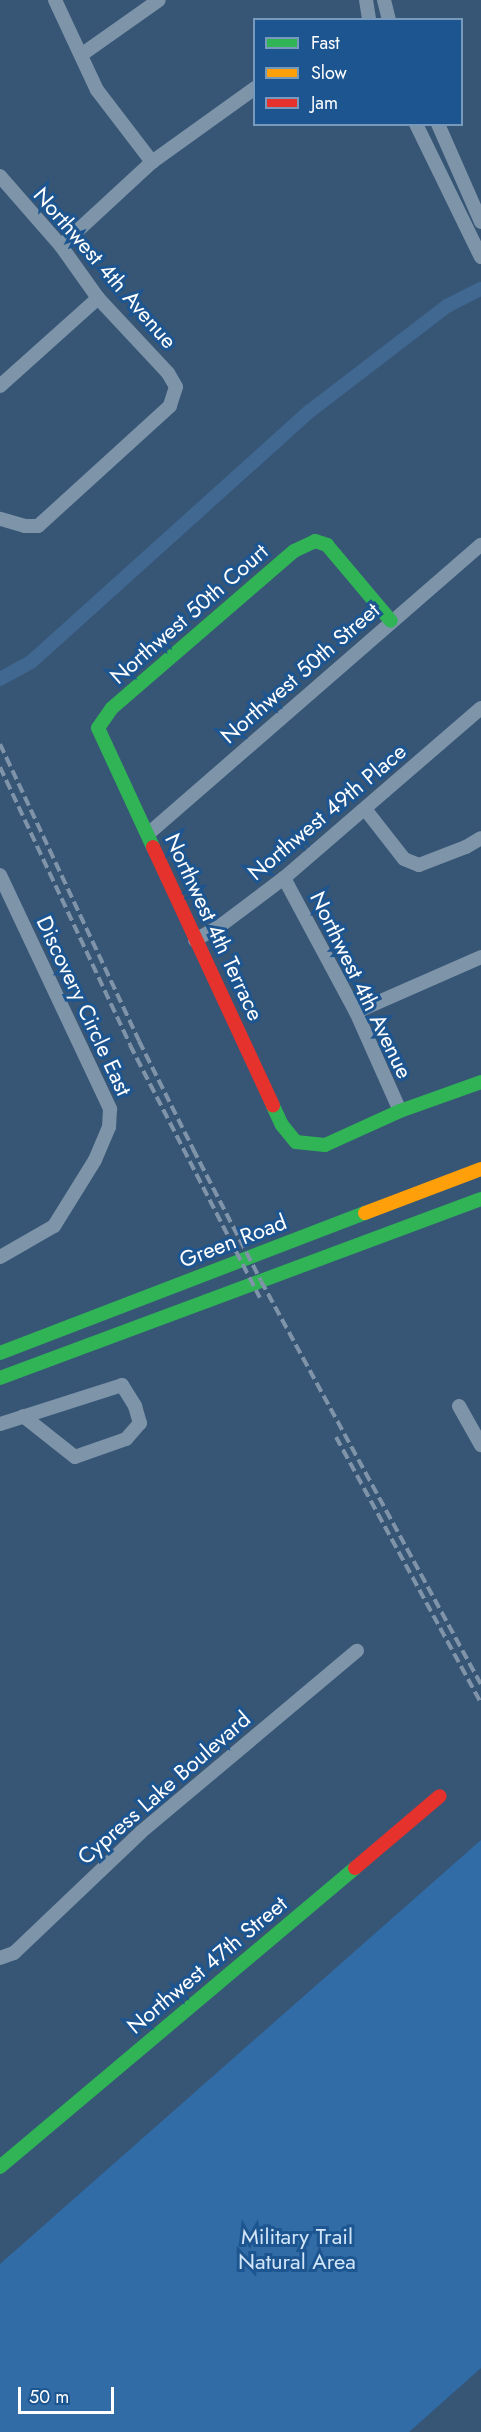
<!DOCTYPE html>
<style>
body{margin:0}
#map{position:relative;width:481px;height:2432px;overflow:hidden;background:#375676;font-family:Jost,sans-serif}
div>[style]{position:absolute}
.green>*{inset:0;background:#316ca6}
.canal>*{height:14px;margin:-7px;padding:0 7px;transform-origin:7px;border-radius:7px;background:#406891}
.street>*{height:14px;margin:-7px;padding:0 7px;transform-origin:7px;border-radius:7px;background:#7e94a9}
.fast>*{height:14px;margin:-7px;padding:0 7px;transform-origin:7px;border-radius:7px;background:#30b455}
.slow>*{height:14px;margin:-7px;padding:0 7px;transform-origin:7px;border-radius:7px;background:#ff9f0a}
.jam>*{height:14px;margin:-7px;padding:0 7px;transform-origin:7px;border-radius:7px;background:#e5322d}
.rail>*{height:4px;margin-top:-2px;transform-origin:0;background:repeating-linear-gradient(90deg,#7f93a9 0 10px,transparent 0 14.5px)}
span{translate:-50% -50%;white-space:nowrap;text-align:center;line-height:1.15;-webkit-text-stroke:6px #1d5590;paint-order:stroke}
.street-label{font-size:22px;color:#fff}
.park-label{font-size:22px;color:#d2e6fa}
.legend{position:absolute;left:253px;top:18px;width:210px;height:108px;box-sizing:border-box;background:#1d5590;border:2px solid #7799bc;margin:0;padding:8px 10px;list-style:none;font-size:18px;color:#fff}
.legend li{display:flex;align-items:center;gap:12px;height:30px}
.legend b{width:30px;border:2px solid #7799bc}
.scale{position:absolute;left:18px;top:2387px;width:96px;height:27px;box-sizing:border-box;border:3px solid #fff;border-top:0;padding-left:8px;font-size:18px;line-height:21px;white-space:nowrap;color:#fff;-webkit-text-stroke:4px #1d5590;paint-order:stroke}
</style>
<div id="map">
<div class="green">
<div style="clip-path:polygon(481px 1840px,481px 2368px,409px 2432px,0 2432px,0 2264px)"></div>
</div>
<div class="canal">
<div style="left:0;top:679px;width:35px;rotate:-29deg"></div>
<div style="left:31px;top:662px;width:375px;rotate:-42deg"></div>
<div style="left:310px;top:411px;width:173px;rotate:-37.5deg"></div>
<div style="left:447px;top:306px;width:38px;rotate:-27deg"></div>
</div>
<div class="street">
<div style="left:55px;top:0;width:99px;rotate:65deg"></div>
<div style="left:97px;top:90px;width:91px;rotate:52.6deg"></div>
<div style="left:366px;top:0;width:20px;rotate:81deg"></div>
<div style="left:384px;top:0;width:21px;rotate:76deg"></div>
<div style="left:81px;top:55px;width:95px;rotate:-35.2deg"></div>
<div style="left:416px;top:124px;width:148px;rotate:64deg"></div>
<div style="left:438px;top:124px;width:107px;rotate:66.3deg"></div>
<div style="left:0;top:176px;width:93px;rotate:48.9deg"></div>
<div style="left:61px;top:246px;width:64px;rotate:54.6deg"></div>
<div style="left:98px;top:298px;width:103px;rotate:47deg"></div>
<div style="left:168px;top:373px;width:16px;rotate:60deg"></div>
<div style="left:176px;top:387px;width:20px;rotate:108deg"></div>
<div style="left:170px;top:406px;width:178px;rotate:137.7deg"></div>
<div style="left:38px;top:526px;width:13px;rotate:180deg"></div>
<div style="left:25px;top:526px;width:26px;rotate:-164deg"></div>
<div style="left:61px;top:246px;width:124px;rotate:-42.7deg"></div>
<div style="left:152px;top:162px;width:127px;rotate:-35.7deg"></div>
<div style="left:0;top:386px;width:132px;rotate:-41.9deg"></div>
<div style="left:365px;top:809px;width:63px;rotate:52deg"></div>
<div style="left:404px;top:859px;width:16px;rotate:22deg"></div>
<div style="left:419px;top:865px;width:50px;rotate:-21deg"></div>
<div style="left:466px;top:847px;width:17px;rotate:-31deg"></div>
<div style="left:148px;top:834px;width:441px;rotate:-41deg"></div>
<div style="left:0;top:875px;width:259px;rotate:64.8deg"></div>
<div style="left:110px;top:1109px;width:18px;rotate:93deg"></div>
<div style="left:109px;top:1127px;width:36px;rotate:113deg"></div>
<div style="left:95px;top:1160px;width:78px;rotate:121.8deg"></div>
<div style="left:54px;top:1226px;width:62px;rotate:150.1deg"></div>
<div style="left:284px;top:878px;width:152px;rotate:61.8deg"></div>
<div style="left:356px;top:1012px;width:108px;rotate:66deg"></div>
<div style="left:195px;top:940px;width:29px;rotate:-29deg"></div>
<div style="left:220px;top:926px;width:80px;rotate:-36.9deg"></div>
<div style="left:284px;top:878px;width:260px;rotate:-40.8deg"></div>
<div style="left:356px;top:1012px;width:137px;rotate:-23.7deg"></div>
<div style="left:459px;top:1406px;width:45px;rotate:60.6deg"></div>
<div style="left:0;top:1424px;width:128px;rotate:-17.7deg"></div>
<div style="left:122px;top:1385px;width:25px;rotate:58deg"></div>
<div style="left:135px;top:1406px;width:18px;rotate:74deg"></div>
<div style="left:140px;top:1423px;width:21px;rotate:131deg"></div>
<div style="left:126px;top:1439px;width:54px;rotate:160.6deg"></div>
<div style="left:75px;top:1457px;width:66px;rotate:-141.7deg"></div>
<div style="left:0;top:1958px;width:15px;rotate:-20deg"></div>
<div style="left:14px;top:1953px;width:175px;rotate:-43.6deg"></div>
<div style="left:141px;top:1832px;width:282px;rotate:-40deg"></div>
</div>
<div class="fast">
<div style="left:153px;top:847px;width:131px;rotate:-114.8deg"></div>
<div style="left:98px;top:728px;width:24px;rotate:-55deg"></div>
<div style="left:112px;top:708px;width:240px;rotate:-40.8deg"></div>
<div style="left:294px;top:551px;width:23px;rotate:-25deg"></div>
<div style="left:315px;top:541px;width:13px;rotate:18deg"></div>
<div style="left:327px;top:545px;width:99px;rotate:49.9deg"></div>
<div style="left:273px;top:1106px;width:21px;rotate:65deg"></div>
<div style="left:282px;top:1125px;width:22px;rotate:51deg"></div>
<div style="left:296px;top:1142px;width:29px;rotate:6deg"></div>
<div style="left:325px;top:1145px;width:82px;rotate:-24.4deg"></div>
<div style="left:400px;top:1111px;width:86px;rotate:-19.7deg"></div>
<div style="left:0;top:1353px;width:391px;rotate:-21deg"></div>
<div style="left:0;top:1378px;width:513px;rotate:-20.41deg"></div>
<div style="left:0;top:2167px;width:464px;rotate:-40.1deg"></div>
</div>
<div class="slow">
<div style="left:365px;top:1213px;width:124px;rotate:-20.8deg"></div>
</div>
<div class="jam">
<div style="left:153px;top:847px;width:285px;rotate:65.1deg"></div>
<div style="left:355px;top:1868px;width:111px;rotate:-40.3deg"></div>
</div>
<div class="rail">
<div style="left:0;top:744px;width:328px;rotate:64.9deg"></div>
<div style="left:139px;top:1041px;width:121px;rotate:63.4deg"></div>
<div style="left:193px;top:1149px;width:148px;rotate:62.7deg"></div>
<div style="left:261px;top:1281px;width:459px;rotate:61.4deg"></div>
<div style="left:0;top:767px;width:307px;rotate:64.9deg"></div>
<div style="left:130px;top:1045px;width:284px;rotate:62.8deg"></div>
<div style="left:336px;top:1437px;width:303px;rotate:61.4deg"></div>
</div>
<div class="street-label">
<span style="left:105px;top:268px;rotate:49deg">Northwest 4th Avenue</span>
<span style="left:189px;top:614px;rotate:-41deg">Northwest 50th Court</span>
<span style="left:300px;top:673px;rotate:-41deg">Northwest 50th Street</span>
<span style="left:327px;top:812px;rotate:-40deg">Northwest 49th Place</span>
<span style="left:214px;top:927px;rotate:65deg">Northwest 4th Terrace</span>
<span style="left:361px;top:985px;rotate:64deg">Northwest 4th Avenue</span>
<span style="left:84px;top:1006px;rotate:65deg">Discovery Circle East</span>
<span style="left:233px;top:1241px;rotate:-21deg">Green Road</span>
<span style="left:164px;top:1788px;rotate:-41deg">Cypress Lake Boulevard</span>
<span style="left:207px;top:1965px;rotate:-40deg">Northwest 47th Street</span>
</div>
<div class="park-label">
<span style="left:297px;top:2249px">Military Trail<br>Natural Area</span>
</div>
<ul class="legend">
<li><b style="height:8px;background:#30b455"></b>Fast</li>
<li><b style="height:8px;background:#ff9f0a"></b>Slow</li>
<li><b style="height:8px;background:#e5322d"></b>Jam</li>
</ul>
<div class="scale">50 m</div>
</div>
